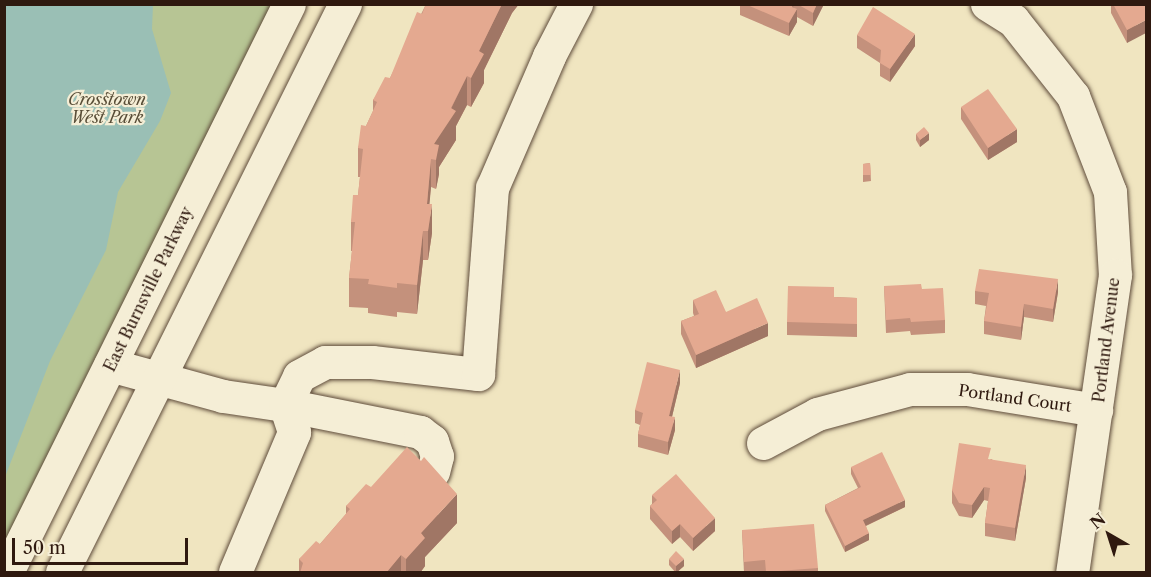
<!DOCTYPE html>
<style>
body{margin:0}
#map{position:relative;width:1151px;height:577px;overflow:hidden;background:#f0e5c0;font-family:"Libre Caslon Text",serif}
div>[style]{position:absolute}
.green>*{inset:0;background:#b7c594}
.water>*{inset:0;background:#9abfb5}
.roads{filter:drop-shadow(0 0 2px #5f4c3b) drop-shadow(0 0 2px #5f4c3b)}
.minor>*{height:33px;margin:-16.5px;padding:0 16.5px;transform-origin:16.5px;border-radius:16.5px;background:#f5eed6}
.wall>*{inset:0;background:#c4917c}
.shaded-wall>*{inset:0;background:#a07665}
.building>*{inset:0;background:#e4a990}
span{translate:-50% -50%;white-space:nowrap;text-align:center;line-height:1.15;-webkit-text-stroke:4.5px #f5eed6;paint-order:stroke}
.park-label{font-size:16px;color:#584d37;font-style:italic}
.street-label{font-size:16px;color:#2f190f}
.frame{position:absolute;inset:0;border:6px solid #2f190f;pointer-events:none}
.north{position:absolute;left:1079px;top:505px;width:60px;height:60px;-webkit-text-stroke:4px #f5eed6;paint-order:stroke;rotate:321deg;font-size:16px;font-weight:700;line-height:24px;text-align:center;color:#2f190f}
.north::after{content:'';display:block;margin:auto;width:21px;height:27px;background:#2f190f;clip-path:polygon(50% 0,100% 100%,50% 72%,0 100%)}
.scale{position:absolute;left:12px;top:538px;width:176px;height:27px;box-sizing:border-box;border:3px solid #2f190f;border-top:0;padding-left:8px;font-size:18px;line-height:21px;white-space:nowrap;color:#2f190f;-webkit-text-stroke:4px #f5eed6;paint-order:stroke}
</style>
<div id="map">
<div class="green">
<div style="clip-path:polygon(5px 5px,272px 5px,5px 546px)"></div>
</div>
<div class="water">
<div style="clip-path:polygon(5px 4px,153px 5px,152px 29px,171px 93px,160px 121px,118px 192px,106px 250px,50px 361px,5px 477px)"></div>
</div>
<div class="roads">
<div class="minor">
<div style="left:987px;top:4px;width:31px;rotate:32deg"></div>
<div style="left:1013px;top:20px;width:97px;rotate:51.7deg"></div>
<div style="left:1073px;top:96px;width:103px;rotate:68.9deg"></div>
<div style="left:1110px;top:192px;width:83px;rotate:86.6deg"></div>
<div style="left:1115px;top:275px;width:300px;rotate:98.2deg"></div>
<div style="left:110px;top:365px;width:117px;rotate:15.3deg"></div>
<div style="left:223px;top:396px;width:63px;rotate:8.3deg"></div>
<div style="left:285px;top:405px;width:32px;rotate:-64deg"></div>
<div style="left:299px;top:376px;width:30px;rotate:-28deg"></div>
<div style="left:325px;top:362px;width:47px"></div>
<div style="left:372px;top:362px;width:107px;rotate:6.5deg"></div>
<div style="left:478px;top:374px;width:187px;rotate:-85.7deg"></div>
<div style="left:492px;top:188px;width:144px;rotate:-66.6deg"></div>
<div style="left:549px;top:56px;width:59px;rotate:-62.6deg"></div>
<div style="left:763px;top:443px;width:61px;rotate:-28.2deg"></div>
<div style="left:817px;top:414px;width:96px;rotate:-15deg"></div>
<div style="left:910px;top:389px;width:57px"></div>
<div style="left:967px;top:389px;width:131px;rotate:9.2deg"></div>
<div style="left:7px;top:572px;width:634px;rotate:-63.6deg"></div>
<div style="left:62px;top:572px;width:635px;rotate:-63.52deg"></div>
<div style="left:235px;top:572px;width:152px;rotate:-67.1deg"></div>
<div style="left:294px;top:432px;width:28px;rotate:-108deg"></div>
<div style="left:285px;top:405px;width:138px;rotate:11.3deg"></div>
<div style="left:420px;top:432px;width:15px;rotate:37deg"></div>
<div style="left:432px;top:441px;width:16px;rotate:72deg"></div>
<div style="left:437px;top:456px;width:16px;rotate:104deg"></div>
</div>
</div>
<div class="wall">
<div style="clip-path:polygon(426px 4px,519px 4px,512px 13px,484px 70px,484px 83px,471px 107px,467px 105px,456px 126px,456px 140px,439px 167px,439px 174px,436px 189px,431px 187px,429px 204px,432px 233px,428px 260px,423px 260px,417px 314px,397px 312px,397px 317px,368px 313px,368px 308px,349px 307px,349px 278px,352px 251px,351px 251px,351px 222px,358px 195px,360px 177px,358px 177px,358px 148px,366px 126px,373px 111px,373px 100px,390px 78px)"></div>
<div style="clip-path:polygon(740px 4px,824px 4px,813px 26px,797px 17px,797px 22px,789px 36px,740px 15px)"></div>
<div style="clip-path:polygon(1111px 4px,1146px 4px,1127px 43px,1111px 13px)"></div>
<div style="clip-path:polygon(857px 35px,915px 46px,890px 82px,880px 76px,880px 63px,857px 48px)"></div>
<div style="clip-path:polygon(961px 107px,1017px 142px,988px 160px,961px 119px)"></div>
<div style="clip-path:polygon(916px 134px,929px 140px,920px 147px,916px 140px)"></div>
<div style="clip-path:polygon(870px 163px,871px 181px,863px 182px,863px 164px)"></div>
<div style="clip-path:polygon(884px 286px,922px 289px,945px 320px,945px 333px,911px 335px,910px 331px,886px 333px)"></div>
<div style="clip-path:polygon(975px 291px,1058px 292px,1053px 322px,1024px 317px,1021px 340px,984px 334px,984px 321px,986px 306px,975px 304px)"></div>
<div style="clip-path:polygon(834px 297px,857px 298px,857px 337px,787px 335px,787px 322px)"></div>
<div style="clip-path:polygon(693px 300px,726px 312px,768px 336px,696px 368px,681px 334px,681px 321px,694px 316px,693px 313px)"></div>
<div style="clip-path:polygon(680px 383px,672px 417px,675px 430px,668px 455px,638px 447px,638px 434px,640px 425px,635px 423px,635px 410px)"></div>
<div style="clip-path:polygon(991px 459px,1026px 478px,1015px 541px,985px 536px,985px 523px,988px 501px,984px 500px,972px 518px,959px 516px,952px 503px,952px 490px)"></div>
<div style="clip-path:polygon(851px 467px,905px 507px,866px 526px,869px 540px,845px 552px,825px 511px,825px 505px,858px 488px,851px 474px)"></div>
<div style="clip-path:polygon(371px 487px,457px 523px,425px 557px,425px 566px,420px 573px,299px 573px,299px 559px,320px 544px,346px 514px,346px 506px)"></div>
<div style="clip-path:polygon(652px 495px,715px 531px,693px 551px,680px 537px,672px 544px,650px 519px,650px 506px,652px 504px)"></div>
<div style="clip-path:polygon(742px 530px,818px 568px,818px 573px,744px 573px)"></div>
<div style="clip-path:polygon(669px 559px,684px 566px,676px 573px,669px 565px)"></div>
</div>
<div class="shaded-wall">
<div style="clip-path:polygon(502px 4px,519px 4px,512px 13px,484px 70px,484px 83px,471px 107px,471px 78px,479px 51px)"></div>
<div style="clip-path:polygon(793px 4px,794px 14px,797px 9px,797px 22px,789px 36px,789px 23px)"></div>
<div style="clip-path:polygon(817px 4px,824px 4px,813px 26px,813px 13px)"></div>
<div style="clip-path:polygon(1146px 20px,1146px 33px,1127px 43px,1127px 30px)"></div>
<div style="clip-path:polygon(915px 34px,915px 46px,890px 82px,890px 69px)"></div>
<div style="clip-path:polygon(467px 76px,467px 105px,456px 126px,456px 140px,439px 167px,439px 174px,436px 189px,436px 160px,434px 144px)"></div>
<div style="clip-path:polygon(1017px 129px,1017px 142px,988px 160px,988px 148px)"></div>
<div style="clip-path:polygon(929px 133px,929px 140px,920px 147px,920px 140px)"></div>
<div style="clip-path:polygon(431px 159px,431px 187px,427px 232px,427px 204px)"></div>
<div style="clip-path:polygon(432px 204px,432px 233px,428px 260px,428px 231px)"></div>
<div style="clip-path:polygon(423px 231px,423px 260px,417px 314px,417px 285px)"></div>
<div style="clip-path:polygon(1058px 279px,1058px 292px,1053px 322px,1053px 309px)"></div>
<div style="clip-path:polygon(1024px 304px,1024px 317px,1021px 340px,1021px 327px)"></div>
<div style="clip-path:polygon(768px 323px,768px 336px,696px 368px,696px 355px)"></div>
<div style="clip-path:polygon(680px 370px,680px 383px,669px 429px,669px 416px)"></div>
<div style="clip-path:polygon(675px 417px,675px 430px,668px 455px,668px 442px)"></div>
<div style="clip-path:polygon(1026px 465px,1026px 478px,1015px 541px,1015px 528px)"></div>
<div style="clip-path:polygon(984px 487px,984px 500px,972px 518px,972px 505px)"></div>
<div style="clip-path:polygon(457px 494px,457px 523px,425px 557px,425px 566px,420px 573px,406px 573px,406px 559px,421px 533px)"></div>
<div style="clip-path:polygon(905px 500px,905px 507px,863px 527px,863px 520px)"></div>
<div style="clip-path:polygon(715px 518px,715px 531px,693px 551px,693px 538px)"></div>
<div style="clip-path:polygon(680px 524px,680px 537px,672px 544px,672px 531px)"></div>
<div style="clip-path:polygon(869px 533px,869px 540px,845px 552px,845px 546px)"></div>
<div style="clip-path:polygon(401px 555px,401px 573px,386px 573px)"></div>
<div style="clip-path:polygon(684px 559px,684px 566px,676px 573px,676px 566px)"></div>
</div>
<div class="building">
<div style="clip-path:polygon(426px 4px,502px 4px,479px 51px,484px 54px,471px 78px,467px 76px,451px 108px,456px 111px,434px 144px,439px 145px,436px 160px,431px 159px,427px 204px,432px 204px,428px 231px,423px 231px,417px 285px,397px 283px,397px 288px,368px 284px,369px 279px,349px 278px,355px 222px,351px 222px,353px 195px,358px 195px,363px 149px,358px 148px,361px 125px,366px 126px,377px 102px,373px 100px,385px 77px,390px 78px,417px 12px,422px 14px)"></div>
<div style="clip-path:polygon(745px 4px,793px 4px,792px 7px,797px 9px,789px 23px)"></div>
<div style="clip-path:polygon(797px 4px,817px 4px,813px 13px)"></div>
<div style="clip-path:polygon(1113px 4px,1146px 4px,1146px 20px,1127px 30px)"></div>
<div style="clip-path:polygon(873px 7px,915px 34px,890px 69px,880px 63px,881px 50px,857px 35px)"></div>
<div style="clip-path:polygon(988px 89px,1017px 129px,988px 148px,961px 107px)"></div>
<div style="clip-path:polygon(924px 127px,929px 133px,920px 140px,916px 134px)"></div>
<div style="clip-path:polygon(870px 163px,871px 175px,863px 175px,863px 164px)"></div>
<div style="clip-path:polygon(979px 269px,1058px 279px,1053px 309px,1024px 304px,1021px 327px,984px 321px,989px 293px,975px 291px)"></div>
<div style="clip-path:polygon(921px 284px,922px 289px,943px 288px,945px 320px,911px 322px,910px 318px,886px 320px,884px 286px)"></div>
<div style="clip-path:polygon(788px 286px,834px 287px,834px 297px,857px 298px,857px 324px,787px 322px)"></div>
<div style="clip-path:polygon(716px 290px,726px 312px,757px 298px,768px 323px,696px 355px,681px 321px,699px 314px,693px 300px)"></div>
<div style="clip-path:polygon(647px 362px,680px 370px,669px 416px,675px 417px,668px 442px,638px 434px,643px 413px,635px 410px)"></div>
<div style="clip-path:polygon(959px 443px,991px 448px,988px 459px,1026px 465px,1015px 528px,985px 523px,990px 488px,984px 487px,972px 505px,959px 503px,952px 490px)"></div>
<div style="clip-path:polygon(407px 447px,421px 461px,424px 457px,457px 494px,421px 533px,425px 538px,406px 559px,401px 555px,386px 573px,300px 573px,303px 563px,299px 559px,316px 541px,320px 544px,350px 509px,346px 506px,366px 484px,371px 487px)"></div>
<div style="clip-path:polygon(882px 452px,905px 500px,863px 520px,869px 533px,845px 546px,825px 505px,861px 487px,851px 467px)"></div>
<div style="clip-path:polygon(676px 474px,715px 518px,693px 538px,680px 524px,672px 531px,650px 506px,657px 500px,652px 495px)"></div>
<div style="clip-path:polygon(814px 524px,818px 568px,766px 572px,765px 560px,744px 562px,742px 530px)"></div>
<div style="clip-path:polygon(676px 551px,684px 559px,676px 566px,669px 559px)"></div>
</div>
<div class="park-label">
<span style="left:107px;top:108px">Crosstown<br>West Park</span>
</div>
<div class="street-label">
<span style="left:148px;top:289px;rotate:-64deg">East Burnsville Parkway</span>
<span style="left:1106px;top:340px;rotate:-83deg">Portland Avenue</span>
<span style="left:1015px;top:398px;rotate:8deg">Portland Court</span>
</div>
<div class="frame"></div>
<div class="north">N</div>
<div class="scale">50 m</div>
</div>
